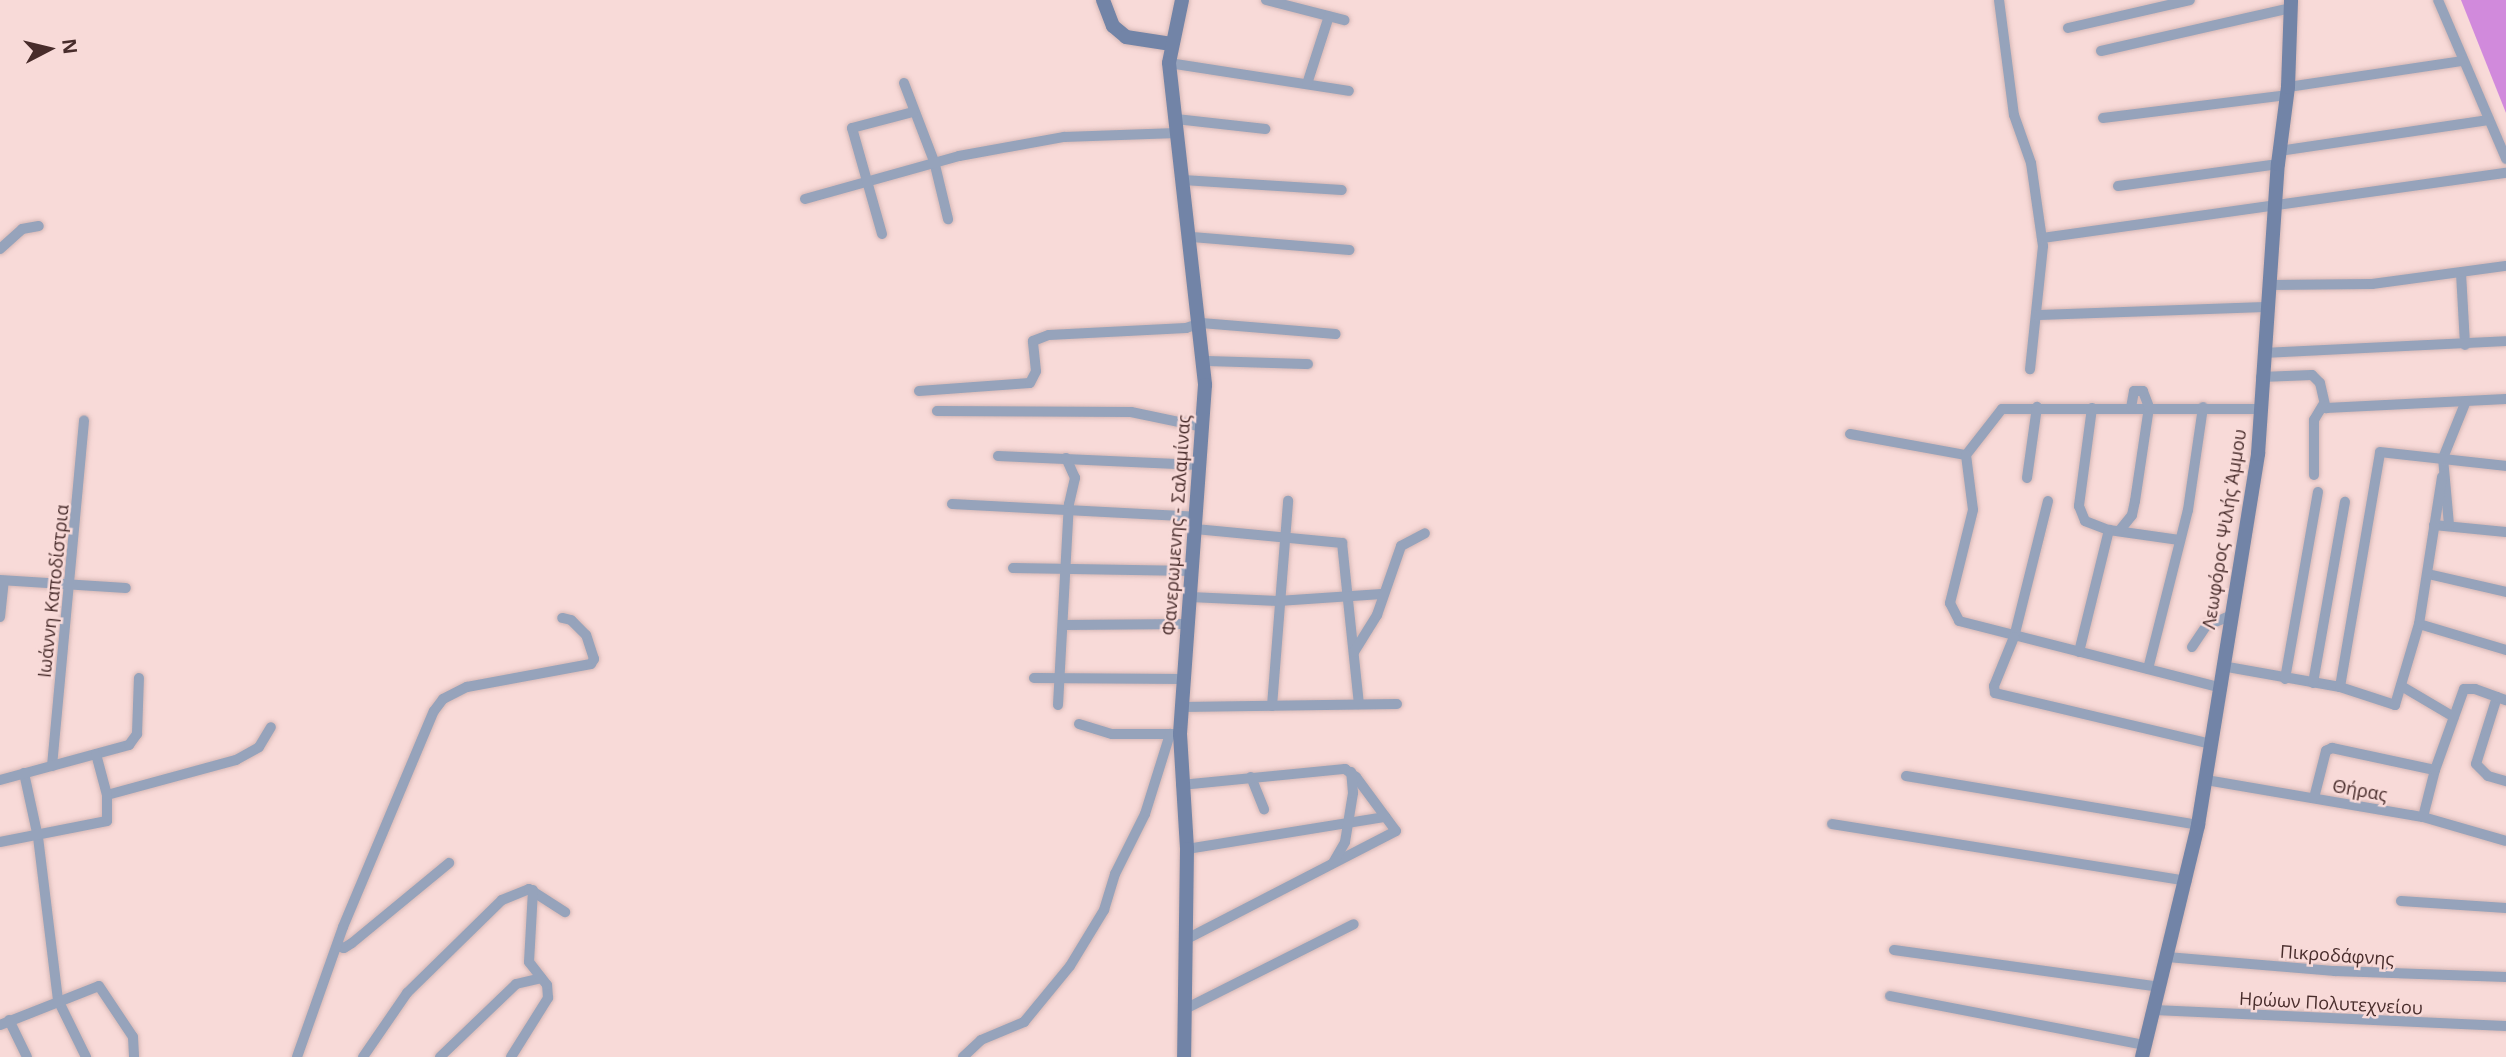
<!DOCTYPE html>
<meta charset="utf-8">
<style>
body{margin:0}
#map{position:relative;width:2506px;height:1057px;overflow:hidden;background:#f8dad8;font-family:"Open Sans",sans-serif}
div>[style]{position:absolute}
.water>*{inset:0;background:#d18adc}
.roads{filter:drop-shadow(0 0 2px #d5b7b5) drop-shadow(0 0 2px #d5b7b5)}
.street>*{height:10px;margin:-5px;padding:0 5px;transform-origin:5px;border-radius:5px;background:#96a3bb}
.secondary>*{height:14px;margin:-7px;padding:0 7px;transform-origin:7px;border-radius:7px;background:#7284a7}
span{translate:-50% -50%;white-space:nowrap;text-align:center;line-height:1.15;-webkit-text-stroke:5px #f8dad8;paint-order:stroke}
.street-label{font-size:18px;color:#482c2b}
.north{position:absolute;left:14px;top:14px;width:70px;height:70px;-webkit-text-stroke:5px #f8dad8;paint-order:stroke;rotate:83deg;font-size:19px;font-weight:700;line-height:28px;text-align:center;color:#482c2b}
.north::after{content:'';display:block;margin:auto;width:24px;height:32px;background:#482c2b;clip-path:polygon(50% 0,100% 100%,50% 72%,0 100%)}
</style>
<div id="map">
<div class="water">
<div style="clip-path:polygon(2461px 0,2506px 0,2506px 113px)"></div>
</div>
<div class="roads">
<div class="street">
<div style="left:1266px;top:0;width:81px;rotate:14.4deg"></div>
<div style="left:1999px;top:0;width:116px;rotate:82.6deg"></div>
<div style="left:2014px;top:115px;width:51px;rotate:70.5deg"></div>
<div style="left:2031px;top:163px;width:84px;rotate:81.8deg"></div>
<div style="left:2043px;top:246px;width:124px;rotate:96deg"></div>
<div style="left:2438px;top:0;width:173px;rotate:66.8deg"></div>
<div style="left:2068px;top:28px;width:125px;rotate:-12.9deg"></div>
<div style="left:2101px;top:51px;width:194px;rotate:-12.8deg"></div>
<div style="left:1169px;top:63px;width:182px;rotate:8.8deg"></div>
<div style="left:904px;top:83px;width:84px;rotate:69deg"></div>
<div style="left:934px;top:161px;width:60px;rotate:76.4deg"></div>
<div style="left:1307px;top:84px;width:71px;rotate:-72.1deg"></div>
<div style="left:2288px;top:87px;width:177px;rotate:-8.5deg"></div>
<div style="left:2103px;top:118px;width:185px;rotate:-7.1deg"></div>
<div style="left:1176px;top:119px;width:90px;rotate:6.4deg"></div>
<div style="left:2279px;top:151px;width:212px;rotate:-8.4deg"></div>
<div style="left:1183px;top:180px;width:159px;rotate:3.6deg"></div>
<div style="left:2118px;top:186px;width:162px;rotate:-7.8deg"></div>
<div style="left:805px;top:199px;width:160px;rotate:-15.6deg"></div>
<div style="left:959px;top:156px;width:107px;rotate:-10.3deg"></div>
<div style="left:1064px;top:137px;width:113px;rotate:-2deg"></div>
<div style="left:882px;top:234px;width:110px;rotate:-105.8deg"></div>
<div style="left:852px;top:128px;width:63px;rotate:-14.7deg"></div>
<div style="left:1192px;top:237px;width:158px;rotate:4.7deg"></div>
<div style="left:2042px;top:238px;width:469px;rotate:-8deg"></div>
<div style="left:0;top:249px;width:30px;rotate:-42deg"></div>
<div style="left:22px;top:229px;width:17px;rotate:-10deg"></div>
<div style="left:2461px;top:273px;width:72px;rotate:86.8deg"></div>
<div style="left:2270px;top:285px;width:102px;rotate:-0.6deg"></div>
<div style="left:2372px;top:284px;width:135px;rotate:-7.7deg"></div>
<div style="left:2037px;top:315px;width:230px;rotate:-2deg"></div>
<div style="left:2263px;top:353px;width:243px;rotate:-2.8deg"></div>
<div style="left:1204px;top:361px;width:104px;rotate:1.7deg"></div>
<div style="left:2261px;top:377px;width:51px;rotate:-2.2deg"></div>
<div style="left:2312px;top:375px;width:11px;rotate:45deg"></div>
<div style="left:2320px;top:383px;width:26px;rotate:77deg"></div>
<div style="left:2326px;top:408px;width:180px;rotate:-2.9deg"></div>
<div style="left:919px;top:391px;width:111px;rotate:-4.1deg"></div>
<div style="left:1030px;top:383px;width:13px;rotate:-63deg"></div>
<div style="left:1036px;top:371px;width:30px;rotate:-96deg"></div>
<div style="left:1033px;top:341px;width:17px;rotate:-21deg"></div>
<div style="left:1049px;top:335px;width:137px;rotate:-2.9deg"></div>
<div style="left:1186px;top:328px;width:16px;rotate:-18deg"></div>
<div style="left:1201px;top:323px;width:135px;rotate:4.7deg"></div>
<div style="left:2092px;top:408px;width:99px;rotate:97.6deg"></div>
<div style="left:2079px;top:506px;width:16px;rotate:68deg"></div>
<div style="left:2085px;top:521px;width:26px;rotate:21deg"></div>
<div style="left:2109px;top:530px;width:71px;rotate:8.1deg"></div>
<div style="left:937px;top:411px;width:194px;rotate:0.3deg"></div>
<div style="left:1131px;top:412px;width:74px;rotate:11.8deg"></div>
<div style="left:1850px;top:434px;width:118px;rotate:10.3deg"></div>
<div style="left:1966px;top:455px;width:58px;rotate:-52deg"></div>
<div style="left:2002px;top:409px;width:259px"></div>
<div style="left:1966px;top:455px;width:55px;rotate:82.7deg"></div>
<div style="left:1973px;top:510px;width:96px;rotate:103.9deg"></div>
<div style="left:1950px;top:603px;width:20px;rotate:63deg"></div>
<div style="left:1959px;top:621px;width:267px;rotate:14.3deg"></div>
<div style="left:998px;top:456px;width:201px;rotate:2.6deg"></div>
<div style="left:2314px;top:475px;width:55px;rotate:-90deg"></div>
<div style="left:2314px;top:420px;width:17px;rotate:-59deg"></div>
<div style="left:2027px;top:478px;width:72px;rotate:-82deg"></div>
<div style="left:2048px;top:501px;width:140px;rotate:104deg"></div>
<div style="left:2014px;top:637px;width:53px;rotate:112.2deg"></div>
<div style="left:1994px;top:686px;width:7px;rotate:82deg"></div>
<div style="left:1995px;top:693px;width:222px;rotate:13.3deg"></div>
<div style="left:952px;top:504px;width:244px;rotate:3deg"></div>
<div style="left:2434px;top:525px;width:72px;rotate:5.6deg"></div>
<div style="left:2449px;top:525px;width:67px;rotate:-95.1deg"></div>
<div style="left:2443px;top:458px;width:61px;rotate:-68deg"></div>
<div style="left:1195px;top:529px;width:148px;rotate:5.4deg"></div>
<div style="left:1342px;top:543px;width:162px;rotate:84deg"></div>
<div style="left:2120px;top:530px;width:19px;rotate:-51deg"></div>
<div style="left:2132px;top:515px;width:14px;rotate:-78deg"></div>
<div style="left:2135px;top:501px;width:95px;rotate:-81.5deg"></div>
<div style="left:2149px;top:407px;width:17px;rotate:-111deg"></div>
<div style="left:2143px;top:391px;width:9px;rotate:180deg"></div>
<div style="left:2134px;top:391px;width:17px;rotate:100deg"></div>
<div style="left:1013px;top:568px;width:179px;rotate:1deg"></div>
<div style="left:2428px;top:574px;width:80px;rotate:13deg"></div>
<div style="left:0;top:580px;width:126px;rotate:3.6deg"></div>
<div style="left:1190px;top:597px;width:88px;rotate:2.6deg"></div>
<div style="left:1278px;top:601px;width:104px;rotate:-3.9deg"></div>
<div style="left:0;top:617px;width:36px;rotate:-84deg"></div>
<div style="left:2419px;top:624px;width:91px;rotate:16.6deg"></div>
<div style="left:1063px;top:625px;width:126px;rotate:-0.5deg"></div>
<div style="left:2192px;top:647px;width:25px;rotate:-56deg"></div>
<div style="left:2206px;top:626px;width:26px;rotate:-23deg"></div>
<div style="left:1354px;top:652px;width:44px;rotate:-58.1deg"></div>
<div style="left:1377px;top:615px;width:73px;rotate:-70.8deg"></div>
<div style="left:1401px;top:546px;width:27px;rotate:-28deg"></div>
<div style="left:2079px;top:652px;width:126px;rotate:-76.2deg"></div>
<div style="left:2222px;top:666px;width:120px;rotate:10.1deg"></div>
<div style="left:2340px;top:687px;width:58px;rotate:18.1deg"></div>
<div style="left:2395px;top:705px;width:84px;rotate:-73.5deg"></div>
<div style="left:2419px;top:624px;width:149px;rotate:-81.1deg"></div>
<div style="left:2148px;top:669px;width:164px;rotate:-75.9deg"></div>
<div style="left:2188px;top:510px;width:104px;rotate:-81.7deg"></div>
<div style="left:1034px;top:678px;width:150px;rotate:0.4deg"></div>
<div style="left:2285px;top:679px;width:190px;rotate:-80deg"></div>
<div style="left:2313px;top:683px;width:184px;rotate:-80deg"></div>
<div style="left:2340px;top:687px;width:238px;rotate:-80.3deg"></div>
<div style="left:2380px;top:452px;width:127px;rotate:6.3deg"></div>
<div style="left:2403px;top:687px;width:59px;rotate:30.5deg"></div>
<div style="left:2497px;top:697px;width:70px;rotate:107.4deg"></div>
<div style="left:2476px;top:764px;width:17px;rotate:45deg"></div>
<div style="left:2488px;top:776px;width:19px;rotate:16deg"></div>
<div style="left:1058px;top:705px;width:201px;rotate:-86.9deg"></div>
<div style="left:1069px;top:504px;width:27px;rotate:-77deg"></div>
<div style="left:1075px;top:478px;width:22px;rotate:-114deg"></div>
<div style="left:1272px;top:706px;width:206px;rotate:-85.5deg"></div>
<div style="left:1182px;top:707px;width:215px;rotate:-0.8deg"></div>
<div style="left:1079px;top:724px;width:34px;rotate:17deg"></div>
<div style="left:1112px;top:734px;width:61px"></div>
<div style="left:52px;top:766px;width:347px;rotate:-84.7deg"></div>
<div style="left:24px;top:773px;width:66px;rotate:77.7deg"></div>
<div style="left:38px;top:837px;width:164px;rotate:83deg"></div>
<div style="left:58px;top:1000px;width:64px;rotate:63.8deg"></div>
<div style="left:1906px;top:776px;width:296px;rotate:9.5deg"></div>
<div style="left:1251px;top:777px;width:35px;rotate:68deg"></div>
<div style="left:0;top:780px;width:134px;rotate:-15.2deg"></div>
<div style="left:129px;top:745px;width:14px;rotate:-54deg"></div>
<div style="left:137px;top:734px;width:56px;rotate:-88deg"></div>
<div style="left:2206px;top:780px;width:220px;rotate:9.7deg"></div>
<div style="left:2423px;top:817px;width:86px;rotate:16.1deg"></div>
<div style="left:1181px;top:785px;width:165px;rotate:-5.6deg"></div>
<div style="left:1345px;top:769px;width:14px;rotate:36deg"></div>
<div style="left:1356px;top:777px;width:67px;rotate:53.5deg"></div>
<div style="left:1396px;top:831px;width:235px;rotate:152.7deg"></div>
<div style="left:107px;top:795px;width:134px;rotate:-15.2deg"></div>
<div style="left:236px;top:760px;width:26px;rotate:-29deg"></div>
<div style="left:259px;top:747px;width:23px;rotate:-59deg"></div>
<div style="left:2314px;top:798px;width:49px;rotate:-75.7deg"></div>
<div style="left:2326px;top:751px;width:7px;rotate:-27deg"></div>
<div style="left:2332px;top:748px;width:105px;rotate:12.1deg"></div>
<div style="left:2423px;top:817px;width:49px;rotate:-75.7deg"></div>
<div style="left:2435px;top:770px;width:86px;rotate:-70.3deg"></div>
<div style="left:2464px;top:689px;width:11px"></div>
<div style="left:2475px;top:689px;width:33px;rotate:20deg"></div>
<div style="left:1832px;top:824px;width:359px;rotate:9.1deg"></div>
<div style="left:0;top:842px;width:109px;rotate:-11.1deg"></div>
<div style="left:107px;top:821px;width:26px;rotate:-90deg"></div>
<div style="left:107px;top:795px;width:42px;rotate:-105deg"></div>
<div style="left:1187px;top:849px;width:201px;rotate:-9.2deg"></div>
<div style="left:1333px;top:863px;width:24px;rotate:-60deg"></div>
<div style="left:1345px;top:842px;width:50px;rotate:-80.7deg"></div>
<div style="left:1353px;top:793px;width:21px;rotate:-95deg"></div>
<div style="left:2401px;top:901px;width:105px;rotate:3.8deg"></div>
<div style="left:337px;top:946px;width:7px;rotate:16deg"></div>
<div style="left:344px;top:948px;width:9px;rotate:-32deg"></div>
<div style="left:352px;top:943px;width:126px;rotate:-39.5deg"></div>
<div style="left:1894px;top:950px;width:269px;rotate:7.9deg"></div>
<div style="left:2167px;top:957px;width:169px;rotate:4.8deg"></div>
<div style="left:2335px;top:971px;width:171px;rotate:2deg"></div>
<div style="left:1890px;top:996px;width:260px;rotate:10.9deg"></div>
<div style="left:1183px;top:1010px;width:191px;rotate:-26.7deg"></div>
<div style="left:2154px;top:1010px;width:352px;rotate:2.6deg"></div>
<div style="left:9px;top:1020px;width:41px;rotate:64.1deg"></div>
<div style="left:0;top:1025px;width:106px;rotate:-21.5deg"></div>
<div style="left:99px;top:986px;width:61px;rotate:56.3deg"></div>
<div style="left:133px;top:1037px;width:20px;rotate:87deg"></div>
<div style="left:297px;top:1057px;width:138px;rotate:-70.5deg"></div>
<div style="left:343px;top:927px;width:234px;rotate:-67.2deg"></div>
<div style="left:434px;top:711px;width:15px;rotate:-53deg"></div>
<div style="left:443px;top:699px;width:27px;rotate:-27deg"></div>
<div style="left:467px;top:687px;width:126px;rotate:-10.5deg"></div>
<div style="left:591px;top:664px;width:6px;rotate:-59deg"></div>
<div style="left:594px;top:659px;width:25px;rotate:-108deg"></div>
<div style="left:586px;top:635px;width:21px;rotate:-135deg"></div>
<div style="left:571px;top:620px;width:9px;rotate:-167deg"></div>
<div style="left:363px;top:1057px;width:78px;rotate:-55.5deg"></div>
<div style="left:407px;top:993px;width:133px;rotate:-44.4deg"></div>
<div style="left:502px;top:900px;width:29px;rotate:-22deg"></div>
<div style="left:529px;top:889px;width:43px;rotate:32.6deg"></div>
<div style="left:440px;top:1057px;width:105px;rotate:-43.8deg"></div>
<div style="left:516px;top:984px;width:26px;rotate:-13deg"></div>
<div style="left:511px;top:1057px;width:70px;rotate:-57.9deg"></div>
<div style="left:548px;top:998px;width:13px;rotate:-94deg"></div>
<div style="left:547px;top:985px;width:29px;rotate:-128deg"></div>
<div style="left:529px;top:962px;width:72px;rotate:-86.8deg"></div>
<div style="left:963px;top:1057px;width:25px;rotate:-43deg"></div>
<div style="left:981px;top:1040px;width:47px;rotate:-22.7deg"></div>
<div style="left:1024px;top:1022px;width:72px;rotate:-50.6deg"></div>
<div style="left:1070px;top:966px;width:66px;rotate:-58.7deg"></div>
<div style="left:1104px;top:910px;width:38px;rotate:-73deg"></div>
<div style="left:1115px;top:874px;width:67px;rotate:-63.4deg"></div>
<div style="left:1145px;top:814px;width:84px;rotate:-72.6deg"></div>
</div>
<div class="secondary">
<div style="left:1103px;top:0;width:28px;rotate:69deg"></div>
<div style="left:1113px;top:26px;width:17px;rotate:40deg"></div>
<div style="left:1126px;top:37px;width:46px;rotate:8.8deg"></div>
<div style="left:1182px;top:0;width:64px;rotate:101.7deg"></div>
<div style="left:1169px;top:63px;width:324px;rotate:83.6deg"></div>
<div style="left:1205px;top:385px;width:350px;rotate:94.1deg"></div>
<div style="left:1180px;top:734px;width:115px;rotate:86.5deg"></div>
<div style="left:1187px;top:849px;width:208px;rotate:90.8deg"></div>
<div style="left:2142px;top:1057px;width:239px;rotate:-76.4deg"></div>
<div style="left:2198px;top:825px;width:376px;rotate:-80.8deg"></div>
<div style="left:2258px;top:454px;width:291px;rotate:-86.1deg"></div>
<div style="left:2278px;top:164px;width:78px;rotate:-82.6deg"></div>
<div style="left:2288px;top:87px;width:87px;rotate:-88deg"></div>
</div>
</div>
<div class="street-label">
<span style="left:1176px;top:525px;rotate:-86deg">Φανερωμενης - Σαλαμίνας</span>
<span style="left:2224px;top:529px;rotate:-81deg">Λεωφόρος Ψιλής Άμμου</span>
<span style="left:53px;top:591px;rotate:-84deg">Ιωάννη Καποδίστρια</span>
<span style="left:2360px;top:790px;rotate:10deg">Θήρας</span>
<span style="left:2337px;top:955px;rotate:4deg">Πικροδάφνης</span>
<span style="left:2331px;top:1003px;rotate:3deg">Ηρώων Πολυτεχνείου</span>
</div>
<div class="north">N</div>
</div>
